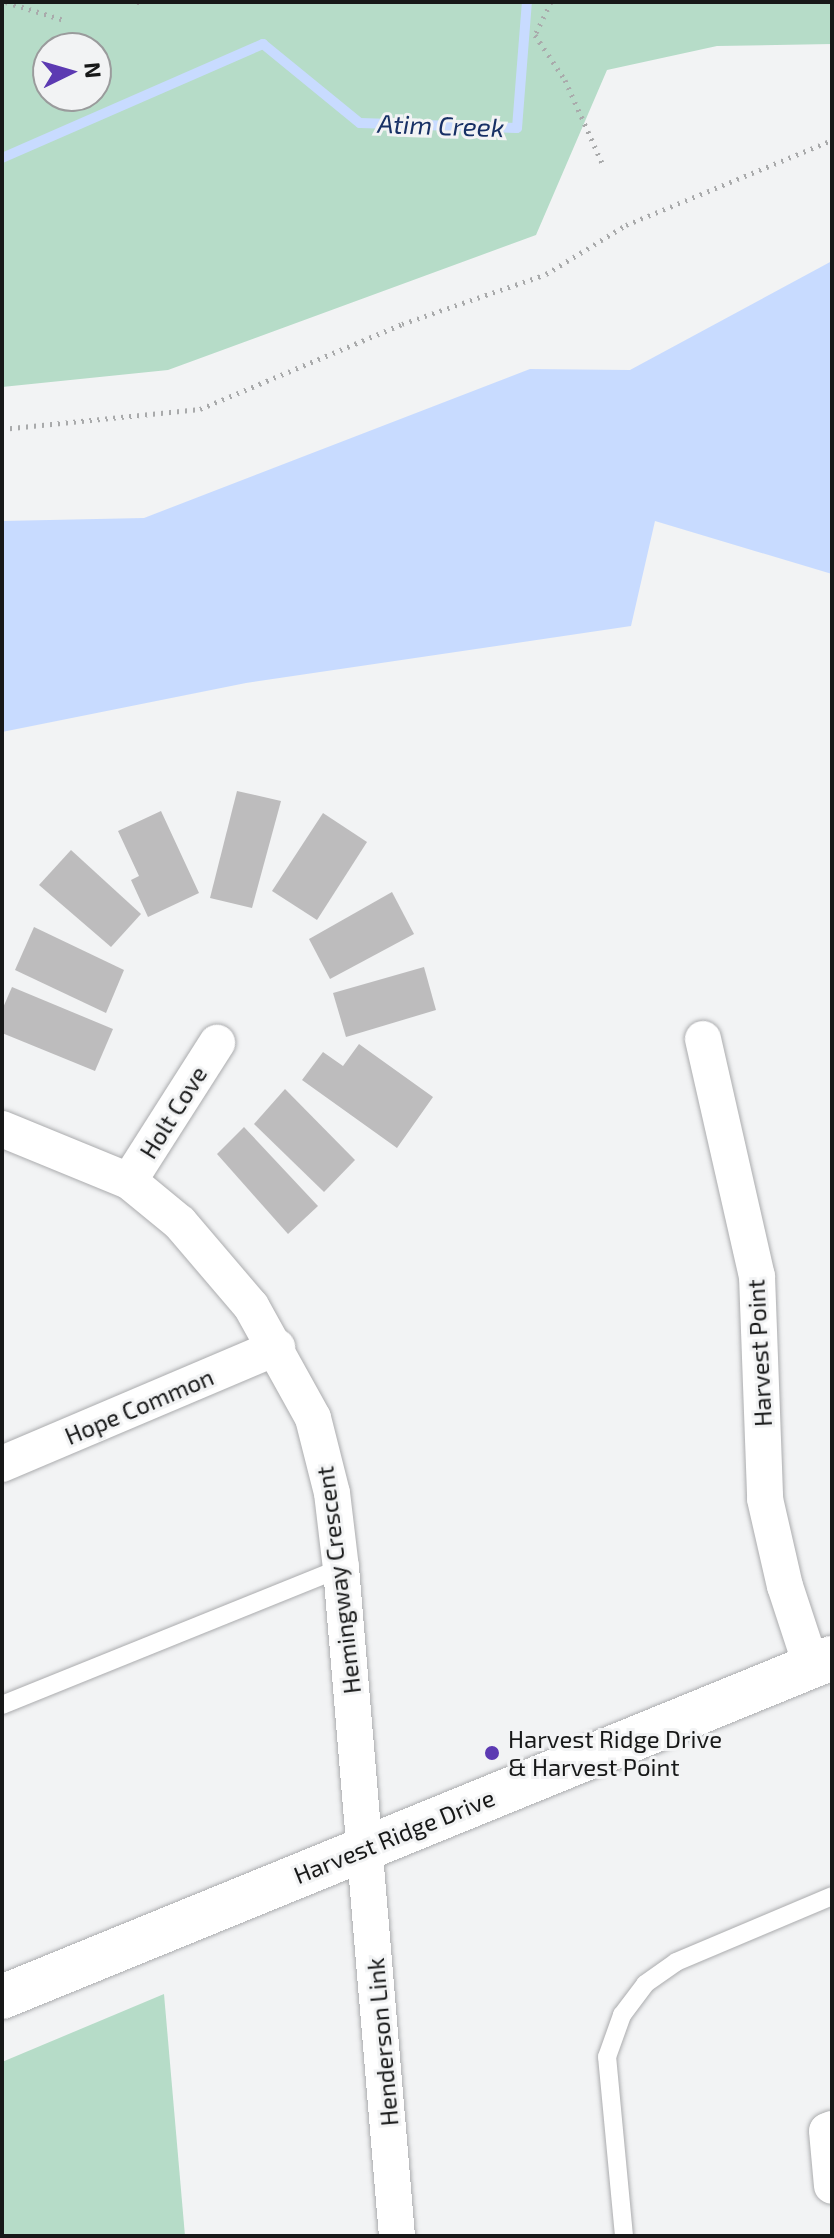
<!DOCTYPE html>
<style>
body{margin:0}
#map{position:relative;width:834px;height:2238px;overflow:hidden;background:#f2f3f4;font-family:"Exo 2",sans-serif}
div>[style]{position:absolute}
.green>*{inset:0;background:#b6dcc8}
.water>*{inset:0;background:#c8dbff}
.stream>*{height:10px;margin:-5px;padding:0 5px;transform-origin:5px;border-radius:5px;background:#c8dbff}
.building>*{inset:0;background:#bdbcbd}
.path>*{height:5px;margin-top:-2.5px;transform-origin:0;background:repeating-linear-gradient(90deg,#a9aaab 0 2px,transparent 0 8px)}
.roads{filter:drop-shadow(0 0 2px #abacae) drop-shadow(0 0 2px #abacae)}
.service>*{height:18px;margin:-9px;padding:0 9px;transform-origin:9px;border-radius:9px;background:#fff}
.minor>*{height:36px;margin:-18px;padding:0 18px;transform-origin:18px;border-radius:18px;background:#fff}
.tertiary>*{height:44px;margin:-22px;padding:0 22px;transform-origin:22px;border-radius:22px;background:#fff}
.dots>*{width:22px;height:22px;translate:-50% -50%;box-sizing:border-box;border:4px solid #f2f3f4;border-radius:50%}
span{translate:-50% -50%;white-space:nowrap;text-align:center;line-height:1.15;-webkit-text-stroke:6px #f2f3f4;paint-order:stroke}
.street-label{font-size:24px;color:#171818}
.poi-label{font-size:24px;color:#171818}
.left{translate:0 -50%;text-align:left}
.water-label{font-size:26px;color:#173065;font-style:italic}
.frame{position:absolute;inset:0;border:4px solid #171818;pointer-events:none}
.north{position:absolute;left:32px;top:32px;width:80px;height:80px;box-sizing:border-box;background:#f2f3f4;border:2px solid #9a9b9c;border-radius:50%;rotate:85deg;font-size:22px;font-weight:700;line-height:32px;text-align:center;color:#171818}
.north::after{content:'';display:block;margin:auto;width:28px;height:36px;background:#5c3ab2;clip-path:polygon(50% 0,100% 100%,50% 72%,0 100%)}
</style>
<div id="map">
<div class="green">
<div style="clip-path:polygon(evenodd,2px 2px,832px 2px,832px 44px,717px 46px,607px 70px,536px 235px,168px 370px,2px 387px,2px 2px,96px 48px,96px 96px,48px 96px,48px 48px,96px 48px)"></div>
<div style="clip-path:polygon(164px 1994px,185px 2236px,2px 2236px,2px 2062px)"></div>
</div>
<div class="water">
<div style="clip-path:polygon(832px 261px,832px 574px,655px 521px,631px 626px,246px 683px,2px 732px,2px 521px,144px 518px,530px 369px,630px 370px)"></div>
</div>
<div class="stream">
<div style="left:2px;top:158px;width:285px;rotate:-23.6deg"></div>
<div style="left:263px;top:44px;width:125px;rotate:39.2deg"></div>
<div style="left:360px;top:123px;width:157px;rotate:1.8deg"></div>
<div style="left:517px;top:128px;width:126px;rotate:-85.5deg"></div>
</div>
<div class="building">
<div style="clip-path:polygon(237px 791px,281px 801px,252px 908px,210px 898px)"></div>
<div style="clip-path:polygon(161px 811px,199px 893px,148px 917px,131px 880px,139px 876px,118px 831px)"></div>
<div style="clip-path:polygon(323px 813px,367px 842px,317px 920px,272px 891px)"></div>
<div style="clip-path:polygon(71px 850px,141px 914px,111px 947px,39px 885px)"></div>
<div style="clip-path:polygon(392px 892px,414px 934px,330px 979px,309px 939px)"></div>
<div style="clip-path:polygon(34px 927px,124px 970px,106px 1013px,15px 970px)"></div>
<div style="clip-path:polygon(424px 967px,436px 1010px,346px 1037px,333px 993px)"></div>
<div style="clip-path:polygon(12px 987px,113px 1029px,95px 1071px,2px 1033px,2px 1010px)"></div>
<div style="clip-path:polygon(359px 1044px,433px 1097px,397px 1148px,302px 1080px,323px 1052px,343px 1066px)"></div>
<div style="clip-path:polygon(285px 1089px,355px 1160px,324px 1192px,254px 1124px)"></div>
<div style="clip-path:polygon(244px 1127px,318px 1206px,288px 1234px,217px 1154px)"></div>
</div>
<div class="path">
<div style="left:6px;top:2px;width:61px;rotate:17.2deg"></div>
<div style="left:139px;top:2px;width:4px;rotate:76deg"></div>
<div style="left:551px;top:2px;width:37px;rotate:116deg"></div>
<div style="left:535px;top:35px;width:54px;rotate:56.3deg"></div>
<div style="left:565px;top:80px;width:95px;rotate:65.9deg"></div>
<div style="left:2px;top:429px;width:199px;rotate:-5.8deg"></div>
<div style="left:200px;top:409px;width:219px;rotate:-22.8deg"></div>
<div style="left:402px;top:324px;width:152px;rotate:-19.1deg"></div>
<div style="left:546px;top:274px;width:94px;rotate:-31.5deg"></div>
<div style="left:626px;top:225px;width:223px;rotate:-22.4deg"></div>
</div>
<div class="roads">
<div class="service">
<div style="left:2px;top:1705px;width:366px;rotate:-22deg"></div>
<div style="left:624px;top:2236px;width:180px;rotate:-95.4deg"></div>
<div style="left:607px;top:2057px;width:45px;rotate:-70.3deg"></div>
<div style="left:622px;top:2015px;width:39px;rotate:-53deg"></div>
<div style="left:645px;top:1984px;width:38px;rotate:-35deg"></div>
<div style="left:676px;top:1962px;width:169px;rotate:-22.9deg"></div>
</div>
<div class="minor">
<div style="left:703px;top:1039px;width:243px;rotate:77.2deg"></div>
<div style="left:757px;top:1276px;width:223px;rotate:87.9deg"></div>
<div style="left:765px;top:1499px;width:89px;rotate:77.1deg"></div>
<div style="left:785px;top:1586px;width:83px;rotate:71.8deg"></div>
<div style="left:2px;top:1129px;width:137px;rotate:22.3deg"></div>
<div style="left:129px;top:1181px;width:66px;rotate:39.5deg"></div>
<div style="left:180px;top:1223px;width:109px;rotate:49.5deg"></div>
<div style="left:251px;top:1306px;width:128px;rotate:61deg"></div>
<div style="left:313px;top:1418px;width:77px;rotate:75.8deg"></div>
<div style="left:332px;top:1493px;width:76px;rotate:83.2deg"></div>
<div style="left:341px;top:1568px;width:670px;rotate:85.21deg"></div>
<div style="left:129px;top:1181px;width:164px;rotate:-57.5deg"></div>
<div style="left:2px;top:1464px;width:299px;rotate:-23deg"></div>
<div style="left:832px;top:2129px;width:5px;rotate:158deg"></div>
<div style="left:827px;top:2131px;width:55px;rotate:84.8deg"></div>
</div>
<div class="tertiary">
<div style="left:2px;top:1997px;width:897px;rotate:-22.22deg"></div>
</div>
</div>
<div class="dots">
<div style="left:492px;top:1753px;background:#5c3ab2"></div>
</div>
<div class="street-label">
<span style="left:173px;top:1112px;rotate:-58deg">Holt Cove</span>
<span style="left:759px;top:1353px;rotate:-93deg">Harvest Point</span>
<span style="left:139px;top:1406px;rotate:-23deg">Hope Common</span>
<span style="left:338px;top:1580px;rotate:-97deg">Hemingway Crescent</span>
<span style="left:394px;top:1836px;rotate:-22deg">Harvest Ridge Drive</span>
<span style="left:382px;top:2042px;rotate:-95deg">Henderson Link</span>
</div>
<div class="poi-label">
<span class="left" style="left:508px;top:1753px">Harvest Ridge Drive<br>&amp; Harvest Point</span>
</div>
<div class="water-label">
<span style="left:441px;top:125px;rotate:2deg">Atim Creek</span>
</div>
<div class="frame"></div>
<div class="north">N</div>
</div>
